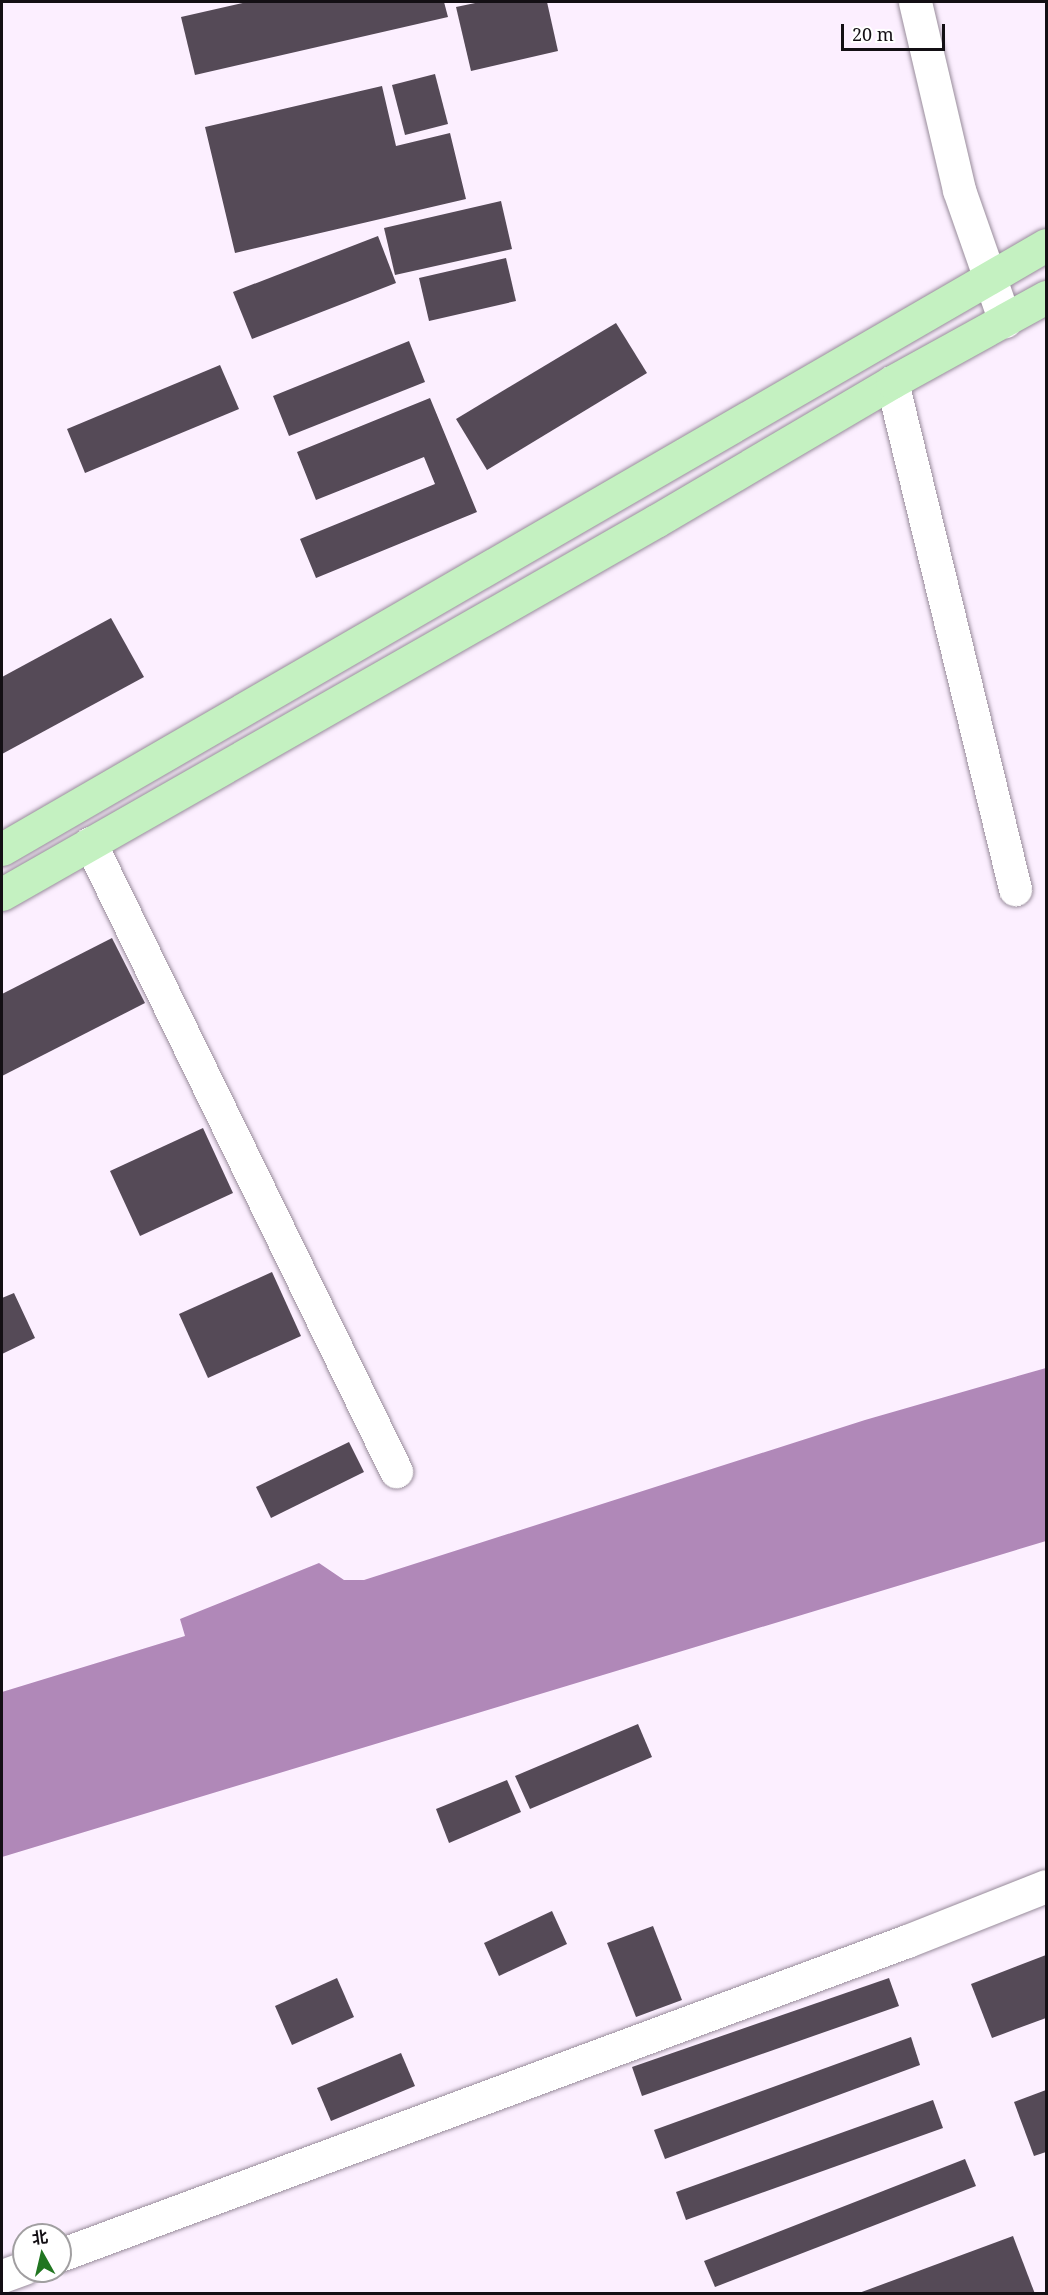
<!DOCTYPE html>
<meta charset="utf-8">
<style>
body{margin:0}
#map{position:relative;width:1048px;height:2295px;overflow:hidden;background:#fcefff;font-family:"Noto Serif","Noto Sans SC",serif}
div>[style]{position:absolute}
.water>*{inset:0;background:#b088b8}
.building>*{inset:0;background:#554a57}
.roads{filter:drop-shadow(0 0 2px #988c9b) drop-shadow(0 0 2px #988c9b)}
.minor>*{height:33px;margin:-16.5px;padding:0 16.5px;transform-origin:16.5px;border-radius:16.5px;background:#fff}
.tertiary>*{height:33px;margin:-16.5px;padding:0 16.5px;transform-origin:16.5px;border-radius:16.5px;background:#fff}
.primary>*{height:33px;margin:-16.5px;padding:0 16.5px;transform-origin:16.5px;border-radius:16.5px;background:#c4f1c1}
span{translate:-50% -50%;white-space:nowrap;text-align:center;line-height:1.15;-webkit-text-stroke:6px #fff;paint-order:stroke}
.frame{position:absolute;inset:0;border:3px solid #130f14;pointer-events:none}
.north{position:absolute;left:12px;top:2223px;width:60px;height:60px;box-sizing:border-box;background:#fff;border:2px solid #a19fa1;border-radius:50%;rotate:352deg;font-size:16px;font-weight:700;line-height:24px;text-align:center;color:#130f14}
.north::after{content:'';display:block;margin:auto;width:21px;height:27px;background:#217621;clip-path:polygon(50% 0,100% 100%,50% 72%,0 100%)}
.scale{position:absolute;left:841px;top:24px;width:104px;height:27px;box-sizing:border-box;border:3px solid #130f14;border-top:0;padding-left:8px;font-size:18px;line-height:21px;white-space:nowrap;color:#130f14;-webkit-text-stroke:4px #fff;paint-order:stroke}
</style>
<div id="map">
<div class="water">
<div style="clip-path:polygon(1046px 1368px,1046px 1541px,2px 1857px,2px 1692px,185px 1636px,180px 1619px,319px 1563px,344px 1580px,364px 1580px,865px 1420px)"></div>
</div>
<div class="building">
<div style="clip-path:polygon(247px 2px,444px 2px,448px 17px,195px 75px,181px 17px)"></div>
<div style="clip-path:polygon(480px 2px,547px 2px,558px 51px,471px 71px,456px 7px)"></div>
<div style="clip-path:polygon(435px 74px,448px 124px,405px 135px,392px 85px)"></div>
<div style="clip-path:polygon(382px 86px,396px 146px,450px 133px,466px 199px,235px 253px,205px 127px)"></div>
<div style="clip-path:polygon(501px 201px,512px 249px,395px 275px,384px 228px)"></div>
<div style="clip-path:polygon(378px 236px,396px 283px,252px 339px,233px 292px)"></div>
<div style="clip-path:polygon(506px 258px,516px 301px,429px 321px,419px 278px)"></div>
<div style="clip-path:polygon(616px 323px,647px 373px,487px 470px,456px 419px)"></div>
<div style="clip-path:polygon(409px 341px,425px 382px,289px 436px,273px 396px)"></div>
<div style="clip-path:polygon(220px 365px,239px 409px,85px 473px,67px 429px)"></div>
<div style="clip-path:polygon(430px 398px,477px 512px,316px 578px,300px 539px,435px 484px,424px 457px,316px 500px,297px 452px)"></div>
<div style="clip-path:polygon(111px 618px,144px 677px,2px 754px,2px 677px)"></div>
<div style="clip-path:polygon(112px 938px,145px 1003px,2px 1076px,2px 994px)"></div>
<div style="clip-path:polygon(203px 1128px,233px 1193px,140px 1236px,110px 1171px)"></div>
<div style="clip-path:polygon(272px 1272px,301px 1336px,208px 1378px,179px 1314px)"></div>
<div style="clip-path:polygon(14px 1293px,35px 1338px,2px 1354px,2px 1298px)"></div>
<div style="clip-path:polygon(349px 1442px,364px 1472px,271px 1518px,256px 1487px)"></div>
<div style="clip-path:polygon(638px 1724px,652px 1757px,530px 1809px,515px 1776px)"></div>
<div style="clip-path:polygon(507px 1780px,521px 1812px,449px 1843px,436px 1809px)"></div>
<div style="clip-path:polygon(552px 1911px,567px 1944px,499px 1976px,484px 1943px)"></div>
<div style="clip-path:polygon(653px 1926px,682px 2000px,636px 2017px,607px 1943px)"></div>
<div style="clip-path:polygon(1046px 1955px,1046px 2018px,992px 2038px,971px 1984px)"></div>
<div style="clip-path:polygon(337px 1978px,354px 2017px,292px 2045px,275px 2006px)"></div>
<div style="clip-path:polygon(889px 1978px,899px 2006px,642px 2096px,632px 2067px)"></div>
<div style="clip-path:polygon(911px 2037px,920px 2065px,665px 2159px,654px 2130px)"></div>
<div style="clip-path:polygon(401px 2053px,415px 2086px,331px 2121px,317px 2088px)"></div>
<div style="clip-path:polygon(1046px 2090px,1046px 2152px,1034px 2156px,1014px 2102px)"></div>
<div style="clip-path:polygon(933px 2100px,943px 2128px,686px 2220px,676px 2192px)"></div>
<div style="clip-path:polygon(965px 2159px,976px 2186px,715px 2287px,704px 2261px)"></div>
<div style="clip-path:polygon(1013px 2236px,1035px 2294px,859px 2294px,859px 2293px)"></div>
</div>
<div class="roads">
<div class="minor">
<div style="left:892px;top:382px;width:522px;rotate:76.36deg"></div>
<div style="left:90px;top:843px;width:699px;rotate:64.02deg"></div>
<div style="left:60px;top:2255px;width:903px;rotate:-20.34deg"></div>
<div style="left:907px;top:1941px;width:149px;rotate:-21.6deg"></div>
<div style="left:2px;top:2276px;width:23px;rotate:-20deg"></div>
</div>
<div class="tertiary">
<div style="left:915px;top:2px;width:193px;rotate:76.8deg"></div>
<div style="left:959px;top:190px;width:139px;rotate:70.7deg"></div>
</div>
<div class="primary">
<div style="left:2px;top:849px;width:1206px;rotate:-30.05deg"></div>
<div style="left:2px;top:894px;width:753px;rotate:-29.7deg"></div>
<div style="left:656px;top:521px;width:274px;rotate:-30.5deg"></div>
<div style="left:892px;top:382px;width:176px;rotate:-28.9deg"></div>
</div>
</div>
<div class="frame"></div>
<div class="north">北</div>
<div class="scale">20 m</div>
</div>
